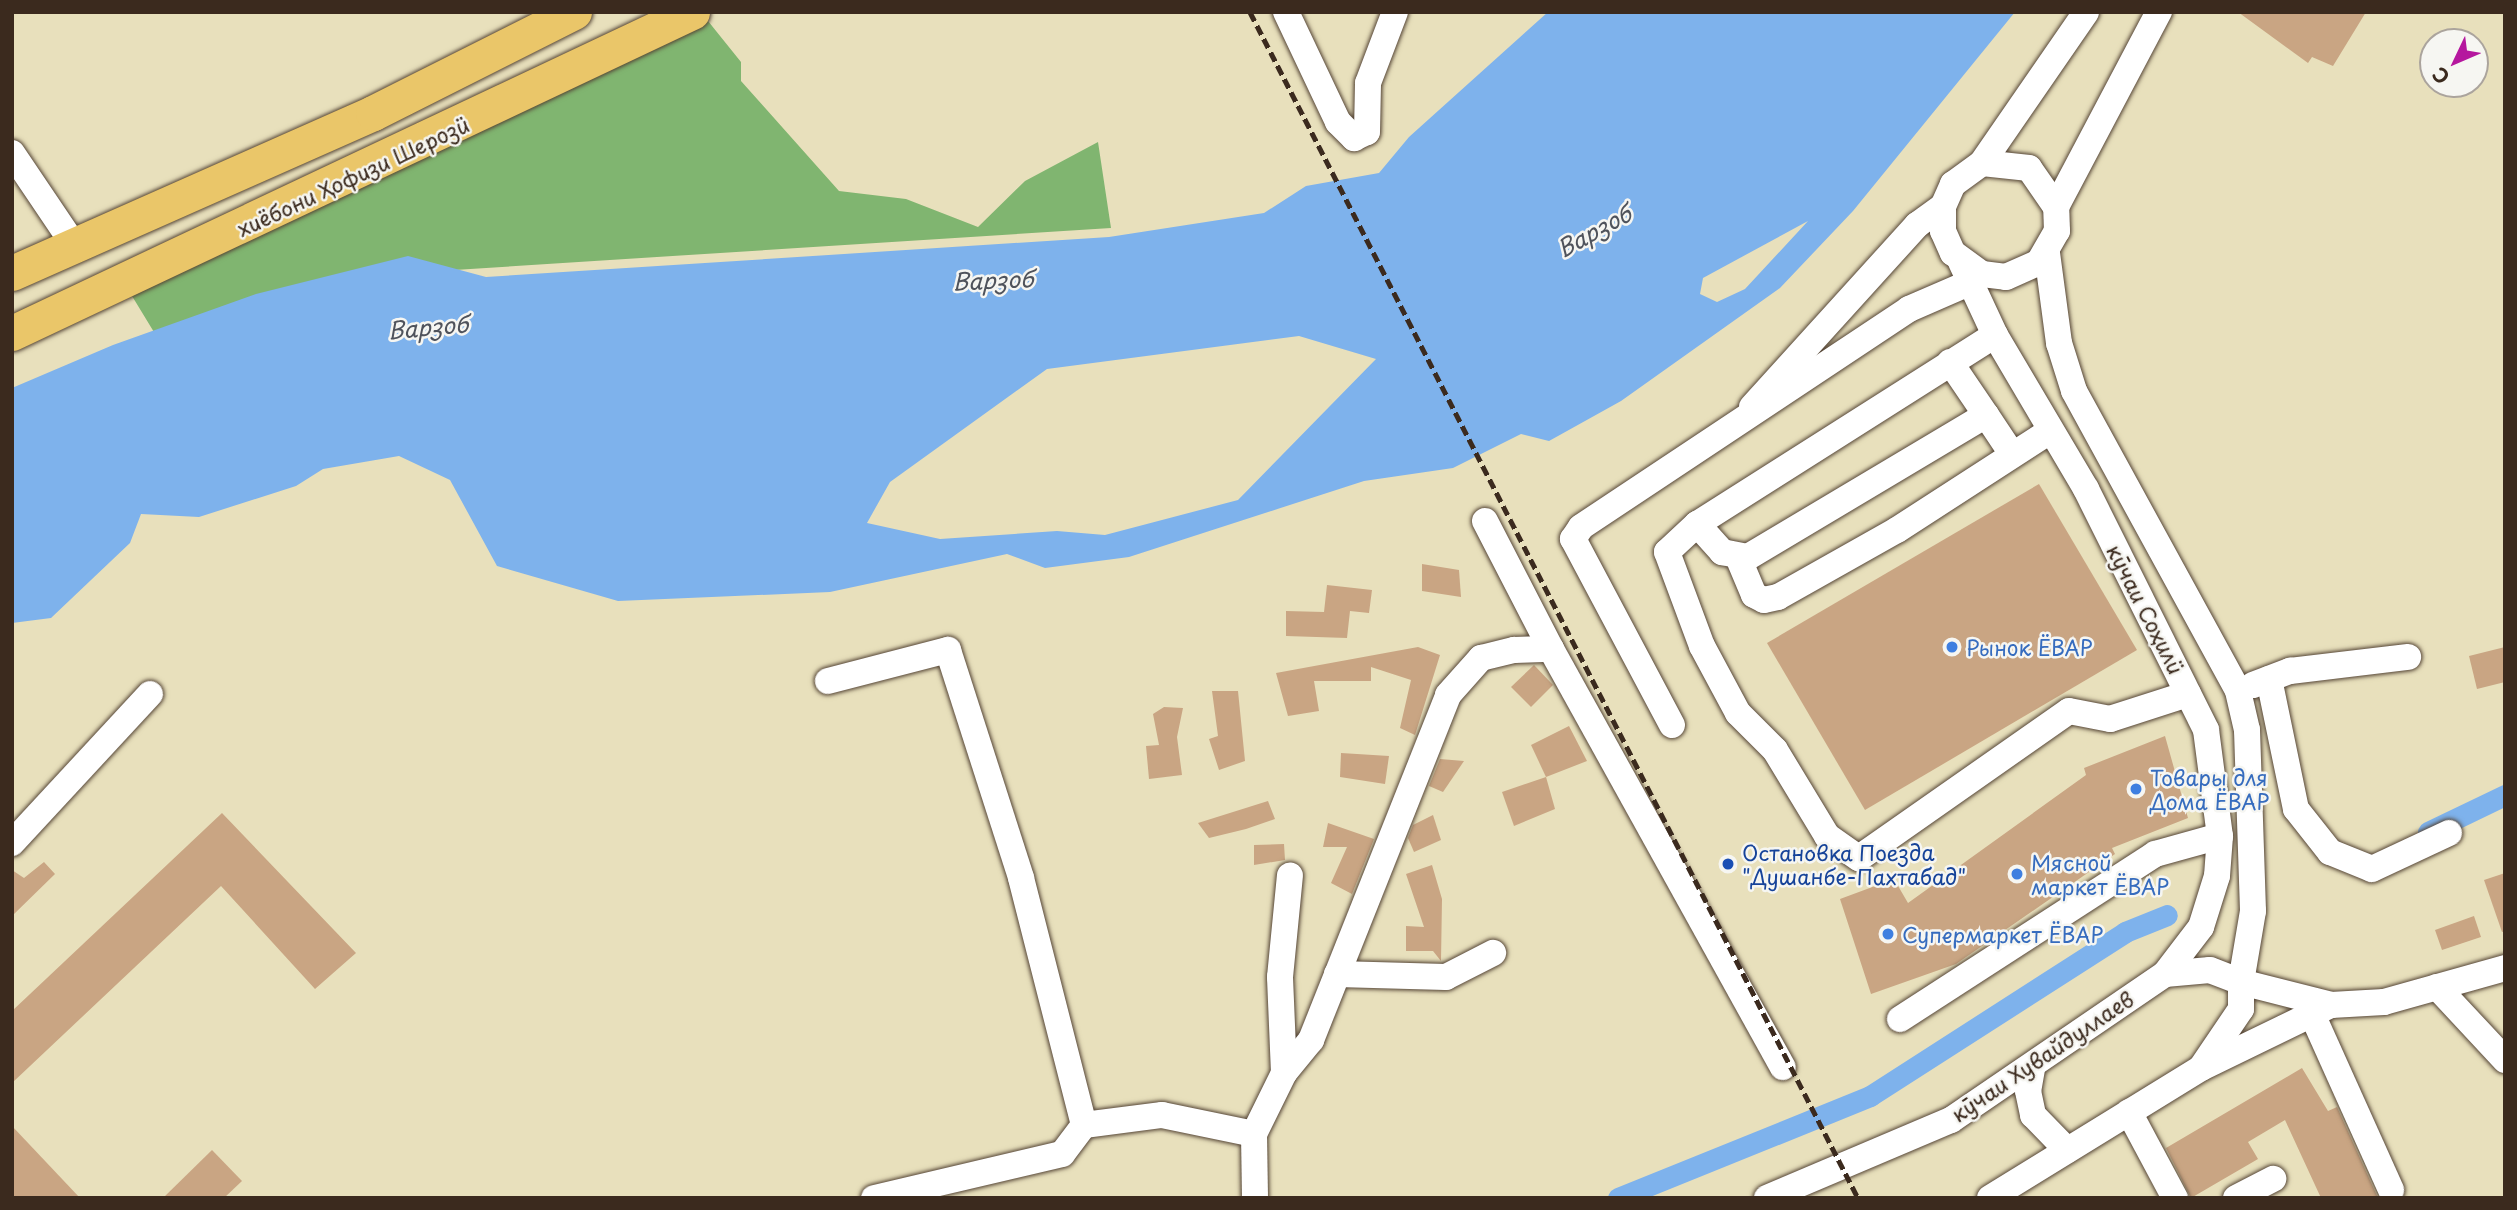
<!DOCTYPE html>
<meta charset="utf-8">
<style>
body{margin:0}
#map{position:relative;width:2517px;height:1210px;overflow:hidden;background:#e8e0bc;font-family:"Playpen Sans",sans-serif}
div>[style]{position:absolute}
.forest>*{inset:0;background:#80b570}
.water>*{inset:0;background:#7eb2ec}
.canal>*{height:21px;margin:-10.5px;padding:0 10.5px;transform-origin:10.5px;border-radius:10.5px;background:#7eb2ec}
.building>*{inset:0;background:#c9a583}
.roads{filter:drop-shadow(0 0 2px #554536) drop-shadow(0 0 2px #554536)}
.minor>*{height:26px;margin:-13px;padding:0 13px;transform-origin:13px;border-radius:13px;background:#fff}
.major>*{height:35px;margin:-17.5px;padding:0 17.5px;transform-origin:17.5px;border-radius:17.5px;background:#eac669}
.rail>*{height:5px;margin-top:-2.5px;transform-origin:0;background:repeating-linear-gradient(90deg,#3b2a1e 0 10px,transparent 0 15px)}
.dots>*{width:19px;height:19px;translate:-50% -50%;box-sizing:border-box;border:4px solid #f6f6f2;border-radius:50%}
span{translate:-50% -50%;white-space:nowrap;text-align:center;line-height:1.15;-webkit-text-stroke:5px #f6f6f2;paint-order:stroke}
.street-label{font-size:21px;color:#3b2a1e}
.shop-label{font-size:21px;color:#366cbe}
.left{translate:0 -50%;text-align:left}
.transit-label{font-size:21px;color:#164399}
.water-label{font-size:23px;color:#4f535c;font-style:italic}
.frame{position:absolute;inset:0;border:14px solid #3b2a1e;pointer-events:none}
.north{position:absolute;left:2419px;top:28px;width:70px;height:70px;box-sizing:border-box;background:#f6f6f2;border:2px solid #aba49d;border-radius:50%;rotate:226deg;font-size:19px;font-weight:700;line-height:28px;text-align:center;color:#3b2a1e}
.north::after{content:'';display:block;margin:auto;width:24px;height:32px;background:#b5179e;clip-path:polygon(50% 0,100% 100%,50% 72%,0 100%)}
</style>
<div id="map">
<div class="forest">
<div style="clip-path:polygon(708px 21px,741px 62px,741px 81px,839px 191px,906px 199px,978px 227px,1025px 181px,1098px 142px,1111px 228px,391px 274px,160px 342px,132px 296px)"></div>
</div>
<div class="water">
<div style="clip-path:polygon(evenodd,1548px 12px,2015px 12px,1853px 211px,1780px 288px,1621px 401px,1549px 441px,1521px 434px,1453px 468px,1364px 481px,1129px 557px,1045px 568px,1007px 554px,830px 592px,618px 601px,497px 566px,450px 480px,399px 456px,323px 469px,296px 486px,199px 517px,141px 514px,130px 543px,51px 618px,12px 623px,12px 388px,113px 345px,256px 294px,408px 256px,486px 277px,1109px 237px,1264px 213px,1306px 186px,1379px 173px,1409px 137px,1548px 12px,1808px 221px,1745px 289px,1717px 302px,1700px 294px,1703px 278px,1808px 221px,1548px 12px,1299px 336px,1376px 359px,1238px 500px,1105px 535px,1057px 531px,940px 539px,867px 523px,890px 482px,1047px 369px,1299px 336px)"></div>
</div>
<div class="canal">
<div style="left:2428px;top:832px;width:85px;rotate:-25.7deg"></div>
<div style="left:1618px;top:1198px;width:272px;rotate:-22deg"></div>
<div style="left:1870px;top:1096px;width:303px;rotate:-32.7deg"></div>
<div style="left:2125px;top:932px;width:45px;rotate:-22deg"></div>
</div>
<div class="building">
<div style="clip-path:polygon(2238px 12px,2366px 12px,2333px 66px,2312px 57px,2308px 63px)"></div>
<div style="clip-path:polygon(2039px 484px,2137px 650px,1865px 810px,1767px 643px)"></div>
<div style="clip-path:polygon(1422px 564px,1459px 570px,1461px 597px,1422px 591px)"></div>
<div style="clip-path:polygon(1327px 585px,1372px 590px,1369px 613px,1350px 611px,1347px 638px,1286px 636px,1286px 611px,1324px 612px)"></div>
<div style="clip-path:polygon(1418px 647px,1440px 655px,1415px 735px,1400px 728px,1411px 680px,1371px 667px,1371px 681px,1314px 681px,1319px 711px,1288px 716px,1276px 673px)"></div>
<div style="clip-path:polygon(2505px 647px,2505px 682px,2477px 689px,2469px 656px)"></div>
<div style="clip-path:polygon(1534px 665px,1553px 685px,1531px 707px,1511px 687px)"></div>
<div style="clip-path:polygon(1212px 691px,1238px 691px,1245px 761px,1219px 770px,1209px 739px,1218px 736px)"></div>
<div style="clip-path:polygon(1164px 707px,1183px 708px,1177px 737px,1182px 775px,1149px 779px,1146px 746px,1159px 745px,1153px 714px)"></div>
<div style="clip-path:polygon(1569px 726px,1587px 761px,1546px 777px,1531px 745px)"></div>
<div style="clip-path:polygon(2165px 736px,2188px 818px,2112px 848px,2115px 854px,1956px 964px,1871px 994px,1840px 899px,1894px 879px,1908px 903px,2086px 775px,2084px 768px)"></div>
<div style="clip-path:polygon(1341px 753px,1389px 756px,1385px 784px,1340px 777px)"></div>
<div style="clip-path:polygon(1440px 759px,1464px 761px,1443px 792px,1429px 786px)"></div>
<div style="clip-path:polygon(1546px 777px,1555px 809px,1514px 826px,1502px 792px)"></div>
<div style="clip-path:polygon(1268px 801px,1275px 819px,1246px 829px,1209px 838px,1198px 823px)"></div>
<div style="clip-path:polygon(222px 813px,356px 953px,315px 989px,221px 886px,12px 1083px,12px 1011px)"></div>
<div style="clip-path:polygon(1433px 815px,1441px 840px,1414px 852px,1408px 838px,1413px 825px)"></div>
<div style="clip-path:polygon(1328px 823px,1374px 839px,1352px 894px,1331px 883px,1347px 847px,1323px 847px)"></div>
<div style="clip-path:polygon(1284px 844px,1285px 860px,1254px 865px,1254px 845px)"></div>
<div style="clip-path:polygon(44px 862px,55px 874px,12px 916px,12px 870px,24px 878px)"></div>
<div style="clip-path:polygon(1432px 865px,1442px 899px,1441px 961px,1433px 951px,1406px 951px,1406px 926px,1424px 927px,1406px 874px)"></div>
<div style="clip-path:polygon(2505px 873px,2505px 931px,2502px 932px,2484px 880px)"></div>
<div style="clip-path:polygon(2474px 916px,2481px 937px,2442px 950px,2435px 930px)"></div>
<div style="clip-path:polygon(2302px 1068px,2328px 1111px,2337px 1107px,2378px 1198px,2321px 1198px,2285px 1120px,2248px 1142px,2258px 1159px,2191px 1198px,2166px 1148px)"></div>
<div style="clip-path:polygon(12px 1126px,80px 1198px,12px 1198px)"></div>
<div style="clip-path:polygon(212px 1150px,242px 1181px,224px 1198px,163px 1198px)"></div>
</div>
<div class="roads">
<div class="minor">
<div style="left:1286px;top:12px;width:122px;rotate:64.7deg"></div>
<div style="left:1338px;top:122px;width:23px;rotate:45deg"></div>
<div style="left:1354px;top:138px;width:14px;rotate:-25deg"></div>
<div style="left:1367px;top:132px;width:49px;rotate:-88.8deg"></div>
<div style="left:1368px;top:83px;width:76px;rotate:-69.2deg"></div>
<div style="left:12px;top:153px;width:111px;rotate:56deg"></div>
<div style="left:1982px;top:163px;width:183px;rotate:-55.4deg"></div>
<div style="left:2056px;top:207px;width:47px;rotate:-124.7deg"></div>
<div style="left:2029px;top:168px;width:47px;rotate:-173.9deg"></div>
<div style="left:1982px;top:163px;width:36px;rotate:144deg"></div>
<div style="left:1953px;top:184px;width:24px;rotate:114deg"></div>
<div style="left:1943px;top:206px;width:25px;rotate:90deg"></div>
<div style="left:1943px;top:231px;width:24px;rotate:66deg"></div>
<div style="left:1953px;top:253px;width:36px;rotate:36deg"></div>
<div style="left:1982px;top:274px;width:24px;rotate:7deg"></div>
<div style="left:2006px;top:277px;width:36px;rotate:-24deg"></div>
<div style="left:2039px;top:262px;width:36px;rotate:-60deg"></div>
<div style="left:2057px;top:231px;width:24px;rotate:-92deg"></div>
<div style="left:2056px;top:207px;width:221px;rotate:-62.2deg"></div>
<div style="left:2047px;top:253px;width:91px;rotate:82.4deg"></div>
<div style="left:2059px;top:343px;width:50px;rotate:72.6deg"></div>
<div style="left:2074px;top:391px;width:342px;rotate:61.3deg"></div>
<div style="left:2238px;top:691px;width:40px;rotate:77deg"></div>
<div style="left:2247px;top:730px;width:181px;rotate:88.1deg"></div>
<div style="left:2253px;top:911px;width:72px;rotate:99.6deg"></div>
<div style="left:2241px;top:982px;width:93px;rotate:14.3deg"></div>
<div style="left:2331px;top:1005px;width:53px;rotate:-3.2deg"></div>
<div style="left:2384px;top:1002px;width:126px;rotate:-15.7deg"></div>
<div style="left:1961px;top:262px;width:81px;rotate:65deg"></div>
<div style="left:1995px;top:335px;width:179px;rotate:59.4deg"></div>
<div style="left:2086px;top:489px;width:269px;rotate:63.5deg"></div>
<div style="left:2206px;top:730px;width:107px;rotate:82.5deg"></div>
<div style="left:2220px;top:836px;width:40px;rotate:94.3deg"></div>
<div style="left:2217px;top:876px;width:53px;rotate:107.4deg"></div>
<div style="left:2201px;top:927px;width:59px;rotate:127.5deg"></div>
<div style="left:1995px;top:335px;width:353px;rotate:147.6deg"></div>
<div style="left:1697px;top:524px;width:41px;rotate:137deg"></div>
<div style="left:1667px;top:552px;width:100px;rotate:69.6deg"></div>
<div style="left:1702px;top:646px;width:76px;rotate:61.8deg"></div>
<div style="left:1738px;top:713px;width:52px;rotate:45deg"></div>
<div style="left:1775px;top:750px;width:100px;rotate:58.8deg"></div>
<div style="left:1827px;top:836px;width:39px;rotate:35deg"></div>
<div style="left:1859px;top:858px;width:256px;rotate:-35deg"></div>
<div style="left:2069px;top:711px;width:42px;rotate:11deg"></div>
<div style="left:2110px;top:719px;width:82px;rotate:-17.8deg"></div>
<div style="left:1752px;top:407px;width:246px;rotate:-47.8deg"></div>
<div style="left:1917px;top:225px;width:32px;rotate:-36deg"></div>
<div style="left:1986px;top:415px;width:47px;rotate:56.3deg"></div>
<div style="left:1485px;top:521px;width:144px;rotate:62.7deg"></div>
<div style="left:1697px;top:524px;width:38px;rotate:48deg"></div>
<div style="left:1722px;top:552px;width:26px;rotate:11deg"></div>
<div style="left:1748px;top:557px;width:277px;rotate:-30.8deg"></div>
<div style="left:1986px;top:415px;width:64px;rotate:-124.2deg"></div>
<div style="left:1738px;top:557px;width:41px;rotate:67.2deg"></div>
<div style="left:1754px;top:595px;width:11px;rotate:27deg"></div>
<div style="left:1764px;top:600px;width:14px;rotate:-12deg"></div>
<div style="left:1778px;top:597px;width:137px;rotate:-29.4deg"></div>
<div style="left:1897px;top:530px;width:182px;rotate:-32.9deg"></div>
<div style="left:2269px;top:679px;width:133px;rotate:78.3deg"></div>
<div style="left:2296px;top:809px;width:55px;rotate:51.7deg"></div>
<div style="left:2330px;top:852px;width:45px;rotate:22deg"></div>
<div style="left:2372px;top:869px;width:85px;rotate:-25.1deg"></div>
<div style="left:828px;top:681px;width:124px;rotate:-14.5deg"></div>
<div style="left:948px;top:650px;width:239px;rotate:72.2deg"></div>
<div style="left:1021px;top:878px;width:255px;rotate:75.7deg"></div>
<div style="left:1084px;top:1125px;width:36px;rotate:127deg"></div>
<div style="left:1062px;top:1154px;width:193px;rotate:166.8deg"></div>
<div style="left:2253px;top:685px;width:40px;rotate:-21deg"></div>
<div style="left:2290px;top:671px;width:119px;rotate:-6.8deg"></div>
<div style="left:1672px;top:725px;width:211px;rotate:-118deg"></div>
<div style="left:1573px;top:539px;width:14px;rotate:-56deg"></div>
<div style="left:1581px;top:527px;width:394px;rotate:-33.6deg"></div>
<div style="left:1909px;top:309px;width:65px;rotate:-23.4deg"></div>
<div style="left:12px;top:843px;width:203px;rotate:-47.2deg"></div>
<div style="left:1337px;top:974px;width:109px;rotate:1.6deg"></div>
<div style="left:1446px;top:977px;width:53px;rotate:-27.1deg"></div>
<div style="left:2437px;top:987px;width:100px;rotate:47deg"></div>
<div style="left:2312px;top:1014px;width:193px;rotate:65.8deg"></div>
<div style="left:1900px;top:1019px;width:304px;rotate:-32.9deg"></div>
<div style="left:2155px;top:854px;width:67px;rotate:-15.5deg"></div>
<div style="left:2032px;top:1069px;width:22px;rotate:100deg"></div>
<div style="left:2028px;top:1091px;width:25px;rotate:78deg"></div>
<div style="left:2033px;top:1115px;width:49px;rotate:45.8deg"></div>
<div style="left:1284px;top:1073px;width:96px;rotate:-92.4deg"></div>
<div style="left:1280px;top:977px;width:102px;rotate:-84.4deg"></div>
<div style="left:2129px;top:1112px;width:98px;rotate:61.9deg"></div>
<div style="left:1084px;top:1125px;width:79px;rotate:-7.3deg"></div>
<div style="left:1162px;top:1115px;width:94px;rotate:11.7deg"></div>
<div style="left:1254px;top:1134px;width:68px;rotate:-63.8deg"></div>
<div style="left:1284px;top:1073px;width:43px;rotate:-50.7deg"></div>
<div style="left:1311px;top:1040px;width:371px;rotate:-68.3deg"></div>
<div style="left:1448px;top:695px;width:50px;rotate:-48.3deg"></div>
<div style="left:1481px;top:658px;width:34px;rotate:-14deg"></div>
<div style="left:1514px;top:650px;width:37px;rotate:-2deg"></div>
<div style="left:1551px;top:649px;width:478px;rotate:61deg"></div>
<div style="left:1254px;top:1134px;width:64px;rotate:89.1deg"></div>
<div style="left:1767px;top:1198px;width:200px;rotate:-23deg"></div>
<div style="left:1951px;top:1120px;width:259px;rotate:-34.3deg"></div>
<div style="left:2165px;top:974px;width:45px;rotate:-5.1deg"></div>
<div style="left:2210px;top:970px;width:33px;rotate:21deg"></div>
<div style="left:2241px;top:982px;width:27px;rotate:90deg"></div>
<div style="left:2241px;top:1009px;width:71px;rotate:124.1deg"></div>
<div style="left:1990px;top:1198px;width:248px;rotate:-31.6deg"></div>
<div style="left:2201px;top:1068px;width:144px;rotate:-25.9deg"></div>
<div style="left:2236px;top:1198px;width:42px;rotate:-27.2deg"></div>
</div>
<div class="major">
<div style="left:12px;top:273px;width:395px;rotate:-23.9deg"></div>
<div style="left:373px;top:113px;width:225px;rotate:-26.7deg"></div>
<div style="left:12px;top:333px;width:752px;rotate:-25.27deg"></div>
</div>
</div>
<div class="rail">
<div style="left:1250px;top:12px;width:1333px;rotate:62.86deg"></div>
</div>
<div class="dots">
<div style="left:1952px;top:647px;background:#3f7fe0"></div>
<div style="left:2136px;top:789px;background:#3f7fe0"></div>
<div style="left:1728px;top:864px;background:#1a4fb4"></div>
<div style="left:2017px;top:874px;background:#3f7fe0"></div>
<div style="left:1888px;top:934px;background:#3f7fe0"></div>
</div>
<div class="street-label">
<span style="left:353px;top:176px;rotate:-25deg">хиёбони Ҳофизи Шерозӣ</span>
<span style="left:2146px;top:609px;rotate:63deg">кӯчаи Соҳилӣ</span>
<span style="left:2042px;top:1056px;rotate:-34deg">кӯчаи Хувайдуллаев</span>
</div>
<div class="shop-label">
<span class="left" style="left:1966px;top:647px">Рынок ЁВАР</span>
<span class="left" style="left:2150px;top:789px">Товары для<br>Дома ЁВАР</span>
<span class="left" style="left:2031px;top:874px">Мясной<br>маркет ЁВАР</span>
<span class="left" style="left:1902px;top:934px">Супермаркет ЁВАР</span>
</div>
<div class="transit-label">
<span class="left" style="left:1742px;top:864px">Остановка Поезда<br>"Душанбе-Пахтабад"</span>
</div>
<div class="water-label">
<span style="left:1594px;top:231px;rotate:-29deg">Варзоб</span>
<span style="left:993px;top:280px;rotate:-2deg">Варзоб</span>
<span style="left:428px;top:327px;rotate:-5deg">Варзоб</span>
</div>
<div class="frame"></div>
<div class="north">С</div>
</div>
